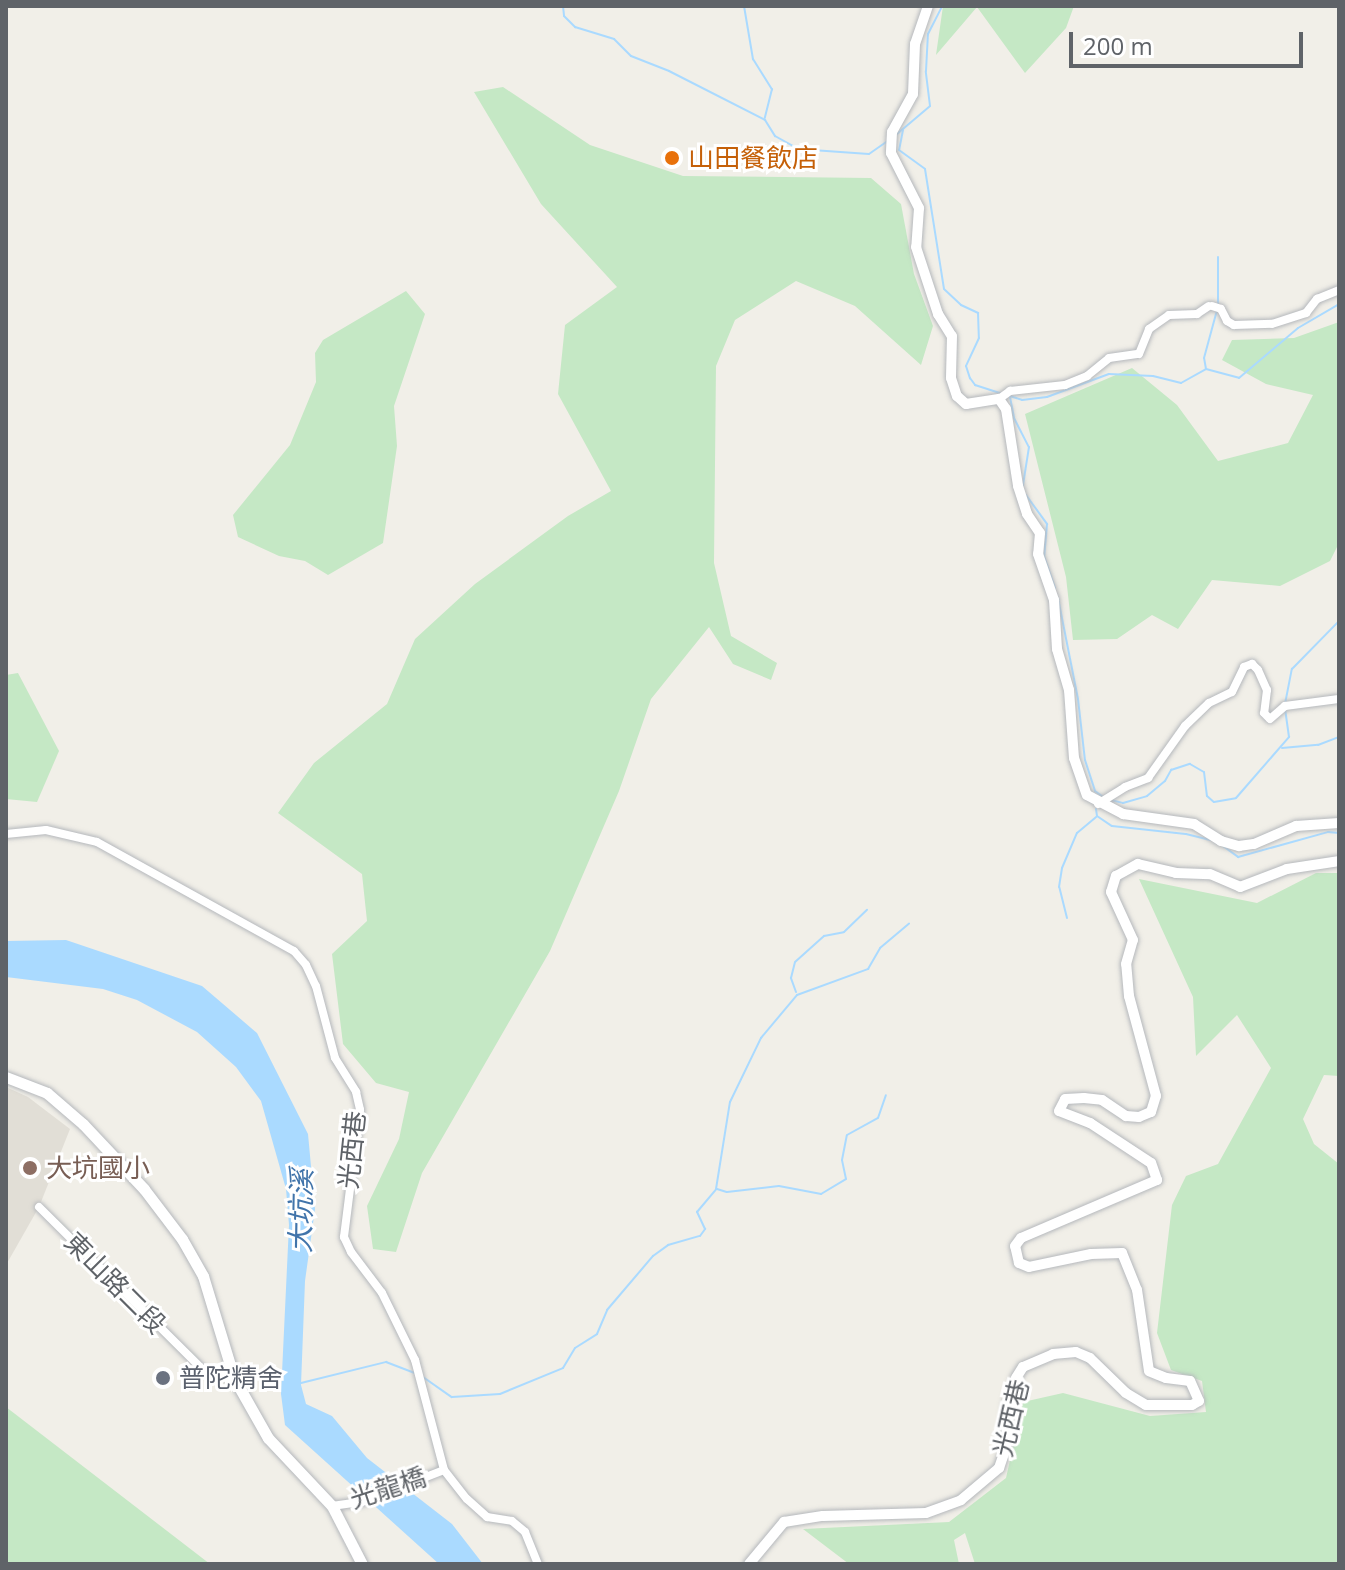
<!DOCTYPE html>
<meta charset="utf-8">
<style>
body{margin:0}
#map{position:relative;width:1345px;height:1570px;overflow:hidden;background:#f1efe8;font-family:"Open Sans","Noto Sans TC",sans-serif}
div>[style]{position:absolute}
.education>*{inset:0;background:#e1ded6}
.green>*{inset:0;background:#c5e8c5}
.water>*{inset:0;background:#aadaff}
.stream>*{height:2px;margin:-1px;padding:0 1px;transform-origin:1px;border-radius:1px;background:#aadaff}
.roads{filter:drop-shadow(0 0 2px #b5b8bc) drop-shadow(0 0 2px #b5b8bc)}
.minor>*{height:8px;margin:-4px;padding:0 4px;transform-origin:4px;border-radius:4px;background:#fff}
.tertiary>*{height:10px;margin:-5px;padding:0 5px;transform-origin:5px;border-radius:5px;background:#fff}
.secondary>*{height:11px;margin:-5.5px;padding:0 5.5px;transform-origin:5.5px;border-radius:5.5px;background:#fff}
.dots>*{width:22px;height:22px;translate:-50% -50%;box-sizing:border-box;border:4px solid #fff;border-radius:50%}
span{translate:-50% -50%;white-space:nowrap;text-align:center;line-height:1.15;-webkit-text-stroke:6px #fff;paint-order:stroke}
.food-label{font-size:26px;color:#c56008}
.left{translate:0 -50%;text-align:left}
.street-label{font-size:26px;color:#5f6368}
.education-label{font-size:26px;color:#785e54}
.worship-label{font-size:26px;color:#5b616d}
.water-label{font-size:28px;color:#4174aa;font-style:italic}
.frame{position:absolute;inset:0;border:8px solid #5f6368;pointer-events:none}
.scale{position:absolute;left:1069px;top:32px;width:234px;height:36px;box-sizing:border-box;border:4px solid #5f6368;border-top:0;padding-left:10px;font-size:24px;line-height:28px;white-space:nowrap;color:#5f6368;-webkit-text-stroke:6px #fff;paint-order:stroke}
</style>
<div id="map">
<div class="education">
<div style="clip-path:polygon(6px 1087px,28px 1097px,70px 1129px,39px 1207px,6px 1265px)"></div>
</div>
<div class="green">
<div style="clip-path:polygon(943px 6px,1074px 6px,1066px 28px,1025px 73px,977px 7px,936px 55px)"></div>
<div style="clip-path:polygon(503px 87px,590px 145px,683px 176px,871px 178px,901px 204px,914px 274px,933px 326px,921px 365px,855px 306px,796px 281px,735px 320px,716px 366px,714px 563px,731px 636px,777px 663px,771px 680px,733px 664px,709px 627px,651px 699px,619px 791px,550px 951px,422px 1173px,396px 1252px,373px 1249px,367px 1206px,399px 1139px,409px 1092px,376px 1083px,343px 1044px,332px 954px,367px 921px,362px 874px,278px 813px,314px 763px,387px 704px,415px 639px,475px 584px,568px 516px,611px 491px,558px 394px,565px 325px,617px 287px,541px 204px,474px 92px)"></div>
<div style="clip-path:polygon(406px 291px,425px 314px,394px 406px,397px 446px,383px 543px,328px 575px,305px 561px,279px 556px,238px 537px,233px 515px,290px 445px,316px 382px,315px 353px,323px 340px)"></div>
<div style="clip-path:polygon(1339px 322px,1339px 543px,1330px 561px,1280px 586px,1212px 580px,1178px 629px,1152px 615px,1117px 639px,1073px 640px,1066px 577px,1025px 414px,1132px 368px,1177px 405px,1218px 461px,1288px 443px,1313px 395px,1266px 384px,1222px 360px,1232px 340px,1294px 338px)"></div>
<div style="clip-path:polygon(18px 673px,59px 751px,37px 802px,6px 799px,6px 675px)"></div>
<div style="clip-path:polygon(1316px 873px,1339px 873px,1339px 1076px,1324px 1075px,1303px 1119px,1314px 1144px,1339px 1164px,1339px 1564px,975px 1564px,965px 1533px,954px 1540px,959px 1564px,849px 1564px,803px 1529px,949px 1522px,1006px 1478px,1023px 1402px,1063px 1393px,1150px 1416px,1206px 1412px,1202px 1381px,1171px 1370px,1157px 1333px,1172px 1205px,1186px 1176px,1218px 1164px,1271px 1068px,1237px 1015px,1196px 1056px,1193px 997px,1139px 879px,1257px 903px)"></div>
<div style="clip-path:polygon(6px 1407px,210px 1564px,6px 1564px)"></div>
</div>
<div class="water">
<div style="clip-path:polygon(66px 940px,202px 986px,257px 1033px,308px 1134px,315px 1209px,305px 1281px,301px 1385px,306px 1404px,332px 1416px,367px 1458px,452px 1524px,483px 1564px,439px 1564px,285px 1425px,281px 1394px,289px 1225px,286px 1189px,261px 1101px,236px 1067px,197px 1032px,137px 1000px,103px 989px,6px 977px,6px 941px)"></div>
</div>
<div class="stream">
<div style="left:563px;top:6px;width:10px;rotate:84deg"></div>
<div style="left:564px;top:16px;width:16px;rotate:45deg"></div>
<div style="left:575px;top:27px;width:41px;rotate:17.1deg"></div>
<div style="left:614px;top:39px;width:24px;rotate:45deg"></div>
<div style="left:631px;top:56px;width:41px;rotate:21.5deg"></div>
<div style="left:669px;top:71px;width:108px;rotate:27deg"></div>
<div style="left:765px;top:120px;width:19px;rotate:58deg"></div>
<div style="left:775px;top:136px;width:26px;rotate:29deg"></div>
<div style="left:798px;top:149px;width:71px;rotate:4deg"></div>
<div style="left:869px;top:154px;width:24px;rotate:-35deg"></div>
<div style="left:744px;top:6px;width:54px;rotate:80.4deg"></div>
<div style="left:753px;top:59px;width:36px;rotate:58deg"></div>
<div style="left:772px;top:89px;width:30px;rotate:104deg"></div>
<div style="left:903px;top:130px;width:20px;rotate:101deg"></div>
<div style="left:899px;top:150px;width:32px;rotate:36deg"></div>
<div style="left:925px;top:169px;width:121px;rotate:81deg"></div>
<div style="left:944px;top:289px;width:23px;rotate:43deg"></div>
<div style="left:961px;top:305px;width:19px;rotate:25deg"></div>
<div style="left:978px;top:313px;width:25px;rotate:88deg"></div>
<div style="left:979px;top:338px;width:31px;rotate:115deg"></div>
<div style="left:966px;top:366px;width:13px;rotate:72deg"></div>
<div style="left:970px;top:378px;width:9px;rotate:54deg"></div>
<div style="left:975px;top:385px;width:26px;rotate:18deg"></div>
<div style="left:897px;top:134px;width:43px;rotate:-40.3deg"></div>
<div style="left:930px;top:106px;width:35px;rotate:-97deg"></div>
<div style="left:926px;top:71px;width:37px;rotate:-87deg"></div>
<div style="left:928px;top:34px;width:31px;rotate:-63deg"></div>
<div style="left:1218px;top:257px;width:47px;rotate:90deg"></div>
<div style="left:1206px;top:369px;width:11px;rotate:-100deg"></div>
<div style="left:1204px;top:358px;width:50px;rotate:-74.8deg"></div>
<div style="left:1010px;top:396px;width:13px;rotate:18deg"></div>
<div style="left:1022px;top:400px;width:25px;rotate:-7deg"></div>
<div style="left:1047px;top:397px;width:66px;rotate:-20.4deg"></div>
<div style="left:1109px;top:374px;width:44px;rotate:2.6deg"></div>
<div style="left:1153px;top:376px;width:29px;rotate:14deg"></div>
<div style="left:1181px;top:383px;width:29px;rotate:-29deg"></div>
<div style="left:1206px;top:369px;width:34px;rotate:15deg"></div>
<div style="left:1239px;top:378px;width:77px;rotate:-40.3deg"></div>
<div style="left:1298px;top:328px;width:48px;rotate:-30.3deg"></div>
<div style="left:1010px;top:397px;width:21px;rotate:79deg"></div>
<div style="left:1014px;top:418px;width:33px;rotate:63deg"></div>
<div style="left:1029px;top:447px;width:39px;rotate:99deg"></div>
<div style="left:1026px;top:495px;width:36px;rotate:54deg"></div>
<div style="left:1047px;top:524px;width:32px;rotate:95deg"></div>
<div style="left:1044px;top:556px;width:34px;rotate:71deg"></div>
<div style="left:1058px;top:598px;width:103px;rotate:78.8deg"></div>
<div style="left:1078px;top:699px;width:61px;rotate:83.5deg"></div>
<div style="left:1085px;top:760px;width:33px;rotate:72deg"></div>
<div style="left:1095px;top:791px;width:9px;rotate:36deg"></div>
<div style="left:1285px;top:704px;width:36px;rotate:-79deg"></div>
<div style="left:1292px;top:669px;width:67px;rotate:-45.6deg"></div>
<div style="left:1282px;top:748px;width:36px;rotate:-5deg"></div>
<div style="left:1318px;top:745px;width:22px;rotate:-21deg"></div>
<div style="left:1111px;top:800px;width:12px;rotate:14deg"></div>
<div style="left:1123px;top:803px;width:25px;rotate:-16deg"></div>
<div style="left:1147px;top:796px;width:23px;rotate:-40deg"></div>
<div style="left:1165px;top:781px;width:13px;rotate:-61deg"></div>
<div style="left:1171px;top:770px;width:20px;rotate:-18deg"></div>
<div style="left:1190px;top:764px;width:16px;rotate:30deg"></div>
<div style="left:1204px;top:772px;width:24px;rotate:83deg"></div>
<div style="left:1207px;top:796px;width:9px;rotate:41deg"></div>
<div style="left:1214px;top:802px;width:22px;rotate:-10deg"></div>
<div style="left:1236px;top:798px;width:81px;rotate:-49deg"></div>
<div style="left:1289px;top:737px;width:27px;rotate:-98deg"></div>
<div style="left:1096px;top:809px;width:7px;rotate:82deg"></div>
<div style="left:1097px;top:816px;width:18px;rotate:34deg"></div>
<div style="left:1112px;top:826px;width:74px;rotate:6.2deg"></div>
<div style="left:1186px;top:834px;width:25px;rotate:14deg"></div>
<div style="left:1223px;top:846px;width:19px;rotate:36deg"></div>
<div style="left:1238px;top:857px;width:93px;rotate:-15.5deg"></div>
<div style="left:1328px;top:832px;width:11px;rotate:5deg"></div>
<div style="left:1067px;top:918px;width:32px;rotate:-104deg"></div>
<div style="left:1059px;top:887px;width:19px;rotate:-81deg"></div>
<div style="left:1062px;top:868px;width:38px;rotate:-67deg"></div>
<div style="left:1077px;top:833px;width:25px;rotate:-40deg"></div>
<div style="left:796px;top:992px;width:15px;rotate:-110deg"></div>
<div style="left:791px;top:978px;width:16px;rotate:-76deg"></div>
<div style="left:795px;top:962px;width:39px;rotate:-42deg"></div>
<div style="left:824px;top:936px;width:20px;rotate:-11deg"></div>
<div style="left:844px;top:932px;width:32px;rotate:-44deg"></div>
<div style="left:717px;top:1189px;width:10px;rotate:17deg"></div>
<div style="left:727px;top:1192px;width:52px;rotate:-6.6deg"></div>
<div style="left:779px;top:1186px;width:43px;rotate:10.8deg"></div>
<div style="left:821px;top:1194px;width:29px;rotate:-31deg"></div>
<div style="left:846px;top:1179px;width:19px;rotate:-102deg"></div>
<div style="left:842px;top:1160px;width:25px;rotate:-79deg"></div>
<div style="left:847px;top:1135px;width:35px;rotate:-29deg"></div>
<div style="left:878px;top:1118px;width:24px;rotate:-71deg"></div>
<div style="left:423px;top:1377px;width:35px;rotate:35deg"></div>
<div style="left:452px;top:1397px;width:48px;rotate:-3.6deg"></div>
<div style="left:500px;top:1394px;width:68px;rotate:-22.4deg"></div>
<div style="left:563px;top:1368px;width:23px;rotate:-59deg"></div>
<div style="left:575px;top:1348px;width:26px;rotate:-32deg"></div>
<div style="left:597px;top:1334px;width:26px;rotate:-67deg"></div>
<div style="left:607px;top:1310px;width:71px;rotate:-49.6deg"></div>
<div style="left:653px;top:1256px;width:19px;rotate:-36deg"></div>
<div style="left:668px;top:1245px;width:33px;rotate:-16deg"></div>
<div style="left:700px;top:1236px;width:9px;rotate:-54deg"></div>
<div style="left:705px;top:1229px;width:19px;rotate:-115deg"></div>
<div style="left:697px;top:1212px;width:30px;rotate:-50deg"></div>
<div style="left:716px;top:1189px;width:88px;rotate:-80.9deg"></div>
<div style="left:730px;top:1102px;width:71px;rotate:-64.2deg"></div>
<div style="left:761px;top:1038px;width:56px;rotate:-50.1deg"></div>
<div style="left:797px;top:995px;width:76px;rotate:-20.1deg"></div>
<div style="left:868px;top:969px;width:24px;rotate:-60deg"></div>
<div style="left:880px;top:948px;width:38px;rotate:-40deg"></div>
<div style="left:301px;top:1383px;width:88px;rotate:-13.9deg"></div>
<div style="left:386px;top:1362px;width:30px;rotate:21deg"></div>
</div>
<div class="roads">
<div class="minor">
<div style="left:1212px;top:306px;width:9px;rotate:18deg"></div>
<div style="left:1221px;top:309px;width:13px;rotate:63deg"></div>
<div style="left:1227px;top:321px;width:8px;rotate:30deg"></div>
<div style="left:1234px;top:325px;width:38px;rotate:-2deg"></div>
<div style="left:1272px;top:324px;width:36px;rotate:-18deg"></div>
<div style="left:1306px;top:313px;width:18px;rotate:-52deg"></div>
<div style="left:1317px;top:299px;width:24px;rotate:-22deg"></div>
<div style="left:999px;top:399px;width:14px;rotate:-36deg"></div>
<div style="left:1010px;top:391px;width:55px;rotate:-6.2deg"></div>
<div style="left:1065px;top:385px;width:24px;rotate:-22deg"></div>
<div style="left:1087px;top:376px;width:28px;rotate:-39deg"></div>
<div style="left:1109px;top:358px;width:30px;rotate:-8deg"></div>
<div style="left:1139px;top:354px;width:27px;rotate:-68deg"></div>
<div style="left:1149px;top:329px;width:24px;rotate:-35deg"></div>
<div style="left:1169px;top:315px;width:28px;rotate:-2deg"></div>
<div style="left:1197px;top:314px;width:14px;rotate:-34deg"></div>
<div style="left:1098px;top:804px;width:32px;rotate:-32deg"></div>
<div style="left:1125px;top:787px;width:25px;rotate:-21deg"></div>
<div style="left:1148px;top:778px;width:64px;rotate:-54.6deg"></div>
<div style="left:1185px;top:726px;width:33px;rotate:-44deg"></div>
<div style="left:1209px;top:703px;width:25px;rotate:-26deg"></div>
<div style="left:1232px;top:692px;width:28px;rotate:-64deg"></div>
<div style="left:1244px;top:667px;width:9px;rotate:-21deg"></div>
<div style="left:1252px;top:664px;width:8px;rotate:45deg"></div>
<div style="left:1258px;top:670px;width:22px;rotate:66deg"></div>
<div style="left:1267px;top:690px;width:23px;rotate:97deg"></div>
<div style="left:1264px;top:713px;width:8px;rotate:45deg"></div>
<div style="left:1270px;top:719px;width:20px;rotate:-41deg"></div>
<div style="left:1285px;top:706px;width:54px;rotate:-7.4deg"></div>
<div style="left:6px;top:834px;width:40px;rotate:-5.7deg"></div>
<div style="left:46px;top:830px;width:52px;rotate:13.2deg"></div>
<div style="left:97px;top:842px;width:225px;rotate:29deg"></div>
<div style="left:294px;top:951px;width:18px;rotate:49deg"></div>
<div style="left:306px;top:965px;width:23px;rotate:65deg"></div>
<div style="left:316px;top:986px;width:74px;rotate:75.2deg"></div>
<div style="left:335px;top:1058px;width:40px;rotate:58deg"></div>
<div style="left:356px;top:1092px;width:18px;rotate:77deg"></div>
<div style="left:360px;top:1110px;width:128px;rotate:97.2deg"></div>
<div style="left:344px;top:1237px;width:17px;rotate:65deg"></div>
<div style="left:351px;top:1252px;width:51px;rotate:52.9deg"></div>
<div style="left:382px;top:1293px;width:75px;rotate:63.8deg"></div>
<div style="left:415px;top:1360px;width:114px;rotate:75.2deg"></div>
<div style="left:444px;top:1470px;width:37px;rotate:52deg"></div>
<div style="left:467px;top:1499px;width:27px;rotate:42deg"></div>
<div style="left:487px;top:1517px;width:25px;rotate:9deg"></div>
<div style="left:512px;top:1521px;width:17px;rotate:40deg"></div>
<div style="left:525px;top:1532px;width:35px;rotate:68deg"></div>
<div style="left:39px;top:1207px;width:234px;rotate:44.8deg"></div>
<div style="left:205px;top:1372px;width:30px;rotate:12deg"></div>
<div style="left:332px;top:1506px;width:30px;rotate:-8deg"></div>
<div style="left:362px;top:1502px;width:88px;rotate:-21.3deg"></div>
</div>
<div class="tertiary">
<div style="left:928px;top:6px;width:40px;rotate:108.9deg"></div>
<div style="left:915px;top:44px;width:50px;rotate:92.3deg"></div>
<div style="left:913px;top:94px;width:43px;rotate:118.9deg"></div>
<div style="left:892px;top:132px;width:21px;rotate:93deg"></div>
<div style="left:891px;top:153px;width:62px;rotate:63deg"></div>
<div style="left:919px;top:208px;width:39px;rotate:94deg"></div>
<div style="left:916px;top:247px;width:71px;rotate:71.8deg"></div>
<div style="left:938px;top:314px;width:26px;rotate:58deg"></div>
<div style="left:952px;top:336px;width:42px;rotate:91.4deg"></div>
<div style="left:951px;top:378px;width:19px;rotate:72deg"></div>
<div style="left:957px;top:396px;width:12px;rotate:42deg"></div>
<div style="left:966px;top:404px;width:33px;rotate:-9deg"></div>
<div style="left:999px;top:399px;width:12px;rotate:55deg"></div>
<div style="left:1006px;top:409px;width:78px;rotate:81.1deg"></div>
<div style="left:1018px;top:486px;width:29px;rotate:72deg"></div>
<div style="left:1027px;top:514px;width:23px;rotate:56deg"></div>
<div style="left:1040px;top:533px;width:21px;rotate:95deg"></div>
<div style="left:1038px;top:554px;width:49px;rotate:70.8deg"></div>
<div style="left:1054px;top:600px;width:49px;rotate:86.5deg"></div>
<div style="left:1057px;top:649px;width:43px;rotate:73.7deg"></div>
<div style="left:1069px;top:690px;width:68px;rotate:85.8deg"></div>
<div style="left:1074px;top:758px;width:39px;rotate:71deg"></div>
<div style="left:1087px;top:795px;width:41px;rotate:27.8deg"></div>
<div style="left:1123px;top:814px;width:72px;rotate:8deg"></div>
<div style="left:1194px;top:824px;width:32px;rotate:32deg"></div>
<div style="left:1221px;top:841px;width:19px;rotate:16deg"></div>
<div style="left:1239px;top:846px;width:15px;rotate:-8deg"></div>
<div style="left:1254px;top:844px;width:46px;rotate:-23.2deg"></div>
<div style="left:1296px;top:826px;width:43px;rotate:-4deg"></div>
<div style="left:749px;top:1564px;width:55px;rotate:-50.2deg"></div>
<div style="left:784px;top:1522px;width:39px;rotate:-9deg"></div>
<div style="left:823px;top:1516px;width:103px;rotate:-1.7deg"></div>
<div style="left:926px;top:1513px;width:37px;rotate:-20deg"></div>
<div style="left:961px;top:1500px;width:50px;rotate:-40.1deg"></div>
<div style="left:999px;top:1468px;width:21px;rotate:-71deg"></div>
<div style="left:1006px;top:1448px;width:43px;rotate:-87.3deg"></div>
<div style="left:1008px;top:1405px;width:28px;rotate:-73deg"></div>
<div style="left:1016px;top:1378px;width:13px;rotate:-58deg"></div>
<div style="left:1023px;top:1367px;width:33px;rotate:-23deg"></div>
<div style="left:1053px;top:1354px;width:23px;rotate:-5deg"></div>
<div style="left:1076px;top:1352px;width:15px;rotate:23deg"></div>
<div style="left:1090px;top:1358px;width:50px;rotate:44.2deg"></div>
<div style="left:1126px;top:1393px;width:23px;rotate:31deg"></div>
<div style="left:1146px;top:1405px;width:46px"></div>
<div style="left:1192px;top:1405px;width:8px;rotate:-30deg"></div>
<div style="left:1199px;top:1401px;width:22px;rotate:-114deg"></div>
<div style="left:1190px;top:1381px;width:24px;rotate:-173deg"></div>
<div style="left:1166px;top:1378px;width:18px;rotate:-158deg"></div>
<div style="left:1149px;top:1371px;width:82px;rotate:-98.4deg"></div>
<div style="left:1137px;top:1290px;width:40px;rotate:-112deg"></div>
<div style="left:1122px;top:1253px;width:31px;rotate:178deg"></div>
<div style="left:1091px;top:1254px;width:63px;rotate:168.2deg"></div>
<div style="left:1029px;top:1267px;width:11px;rotate:-158deg"></div>
<div style="left:1019px;top:1263px;width:17px;rotate:-103deg"></div>
<div style="left:1015px;top:1246px;width:10px;rotate:-53deg"></div>
<div style="left:1021px;top:1238px;width:148px;rotate:-23.1deg"></div>
<div style="left:1157px;top:1180px;width:18px;rotate:-109deg"></div>
<div style="left:1151px;top:1163px;width:73px;rotate:-146.7deg"></div>
<div style="left:1090px;top:1123px;width:33px;rotate:-159deg"></div>
<div style="left:1059px;top:1111px;width:13px;rotate:-63deg"></div>
<div style="left:1065px;top:1099px;width:19px;rotate:-3deg"></div>
<div style="left:1084px;top:1098px;width:18px;rotate:6deg"></div>
<div style="left:1102px;top:1100px;width:29px;rotate:34deg"></div>
<div style="left:1126px;top:1116px;width:13px;rotate:4deg"></div>
<div style="left:1139px;top:1117px;width:13px;rotate:-23deg"></div>
<div style="left:1151px;top:1112px;width:17px;rotate:-73deg"></div>
<div style="left:1156px;top:1096px;width:104px;rotate:-105.1deg"></div>
<div style="left:1129px;top:996px;width:32px;rotate:-95deg"></div>
<div style="left:1126px;top:964px;width:25px;rotate:-74deg"></div>
<div style="left:1133px;top:940px;width:53px;rotate:-114.6deg"></div>
<div style="left:1111px;top:892px;width:17px;rotate:-73deg"></div>
<div style="left:1116px;top:876px;width:25px;rotate:-29deg"></div>
<div style="left:1138px;top:864px;width:39px;rotate:13deg"></div>
<div style="left:1176px;top:873px;width:34px;rotate:2deg"></div>
<div style="left:1210px;top:874px;width:33px;rotate:23deg"></div>
<div style="left:1240px;top:887px;width:50px;rotate:-21deg"></div>
<div style="left:1287px;top:869px;width:53px;rotate:-8.7deg"></div>
</div>
<div class="secondary">
<div style="left:6px;top:1077px;width:44px;rotate:21.3deg"></div>
<div style="left:47px;top:1093px;width:48px;rotate:40.7deg"></div>
<div style="left:83px;top:1124px;width:89px;rotate:46.8deg"></div>
<div style="left:144px;top:1189px;width:63px;rotate:52.8deg"></div>
<div style="left:182px;top:1239px;width:43px;rotate:60.4deg"></div>
<div style="left:203px;top:1276px;width:107px;rotate:73.1deg"></div>
<div style="left:234px;top:1378px;width:69px;rotate:60.5deg"></div>
<div style="left:268px;top:1438px;width:93px;rotate:46.7deg"></div>
<div style="left:332px;top:1506px;width:65px;rotate:62.7deg"></div>
</div>
</div>
<div class="dots">
<div style="left:672px;top:158px;background:#e8710a"></div>
<div style="left:30px;top:1168px;background:#8d6e63"></div>
<div style="left:163px;top:1378px;background:#6b7280"></div>
</div>
<div class="food-label">
<span class="left" style="left:688px;top:158px">山田餐飲店</span>
</div>
<div class="street-label">
<span style="left:352px;top:1150px;rotate:-84deg">光西巷</span>
<span style="left:115px;top:1283px;rotate:45deg">東山路二段</span>
<span style="left:1011px;top:1418px;rotate:-77deg">光西巷</span>
<span style="left:388px;top:1488px;rotate:-18deg">光龍橋</span>
</div>
<div class="education-label">
<span class="left" style="left:46px;top:1168px">大坑國小</span>
</div>
<div class="worship-label">
<span class="left" style="left:179px;top:1378px">普陀精舍</span>
</div>
<div class="water-label">
<span style="left:300px;top:1211px;rotate:-89deg">大坑溪</span>
</div>
<div class="frame"></div>
<div class="scale">200 m</div>
</div>
